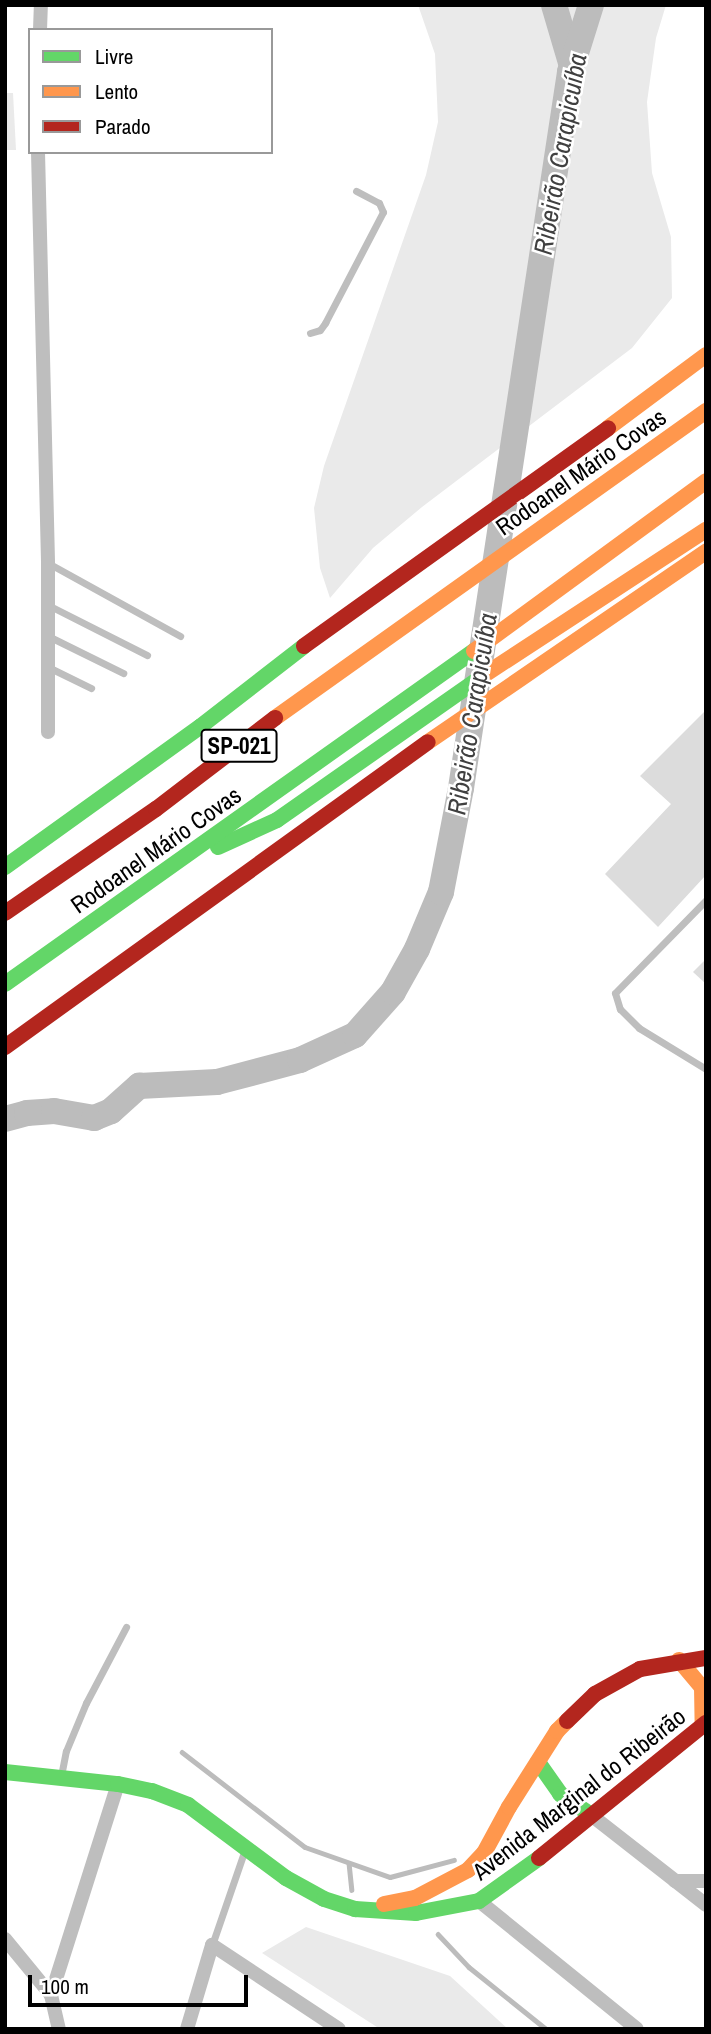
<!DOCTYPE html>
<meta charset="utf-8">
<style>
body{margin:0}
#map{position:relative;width:711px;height:2034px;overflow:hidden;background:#fff;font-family:"Archivo Narrow",sans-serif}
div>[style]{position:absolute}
.green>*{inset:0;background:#eaeaea}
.stream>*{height:4.5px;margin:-2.25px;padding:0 2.25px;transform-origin:2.25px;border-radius:2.25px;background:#bcbcbc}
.river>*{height:26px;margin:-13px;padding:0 13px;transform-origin:13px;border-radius:13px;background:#bcbcbc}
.building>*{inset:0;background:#dcdcdc}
.lane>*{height:7px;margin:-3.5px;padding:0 3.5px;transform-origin:3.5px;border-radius:3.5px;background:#bebebe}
.street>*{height:14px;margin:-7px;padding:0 7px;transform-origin:7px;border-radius:7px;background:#bebebe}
.fast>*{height:16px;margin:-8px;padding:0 8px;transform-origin:8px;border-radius:8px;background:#63d668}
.slow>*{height:16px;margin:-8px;padding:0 8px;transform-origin:8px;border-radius:8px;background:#ff974d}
.jam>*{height:16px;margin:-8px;padding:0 8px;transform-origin:8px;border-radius:8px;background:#b3261e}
span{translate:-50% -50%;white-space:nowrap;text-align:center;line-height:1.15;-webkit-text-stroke:5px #fff;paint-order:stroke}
.shield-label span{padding:2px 5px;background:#fff;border:2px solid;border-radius:5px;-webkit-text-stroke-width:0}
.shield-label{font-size:23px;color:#000;font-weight:700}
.street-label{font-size:24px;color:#000}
.water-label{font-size:26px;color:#404040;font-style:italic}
.frame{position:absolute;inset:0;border:7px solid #000;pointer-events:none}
.legend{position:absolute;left:28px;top:28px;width:245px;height:126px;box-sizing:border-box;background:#fff;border:2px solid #999;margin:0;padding:9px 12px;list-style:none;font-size:21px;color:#000}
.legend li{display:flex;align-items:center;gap:14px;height:35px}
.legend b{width:35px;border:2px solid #999}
.scale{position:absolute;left:28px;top:1975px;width:220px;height:32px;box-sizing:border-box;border:4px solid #000;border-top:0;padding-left:9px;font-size:21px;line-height:24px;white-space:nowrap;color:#000;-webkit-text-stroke:5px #fff;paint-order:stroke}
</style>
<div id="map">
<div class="green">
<div style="clip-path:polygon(418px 5px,666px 5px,656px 38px,647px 102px,652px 173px,671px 237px,672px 298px,632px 348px,422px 507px,373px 548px,330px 598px,320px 568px,314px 508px,324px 466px,426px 175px,438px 122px,435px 54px)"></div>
<div style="clip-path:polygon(5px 93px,13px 93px,16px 150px,5px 150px)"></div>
<div style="clip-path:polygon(306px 1927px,450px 1976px,508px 2029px,380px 2029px,262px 1953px)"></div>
</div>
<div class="stream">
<div style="left:182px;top:1752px;width:155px;rotate:37.7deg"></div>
<div style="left:305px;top:1847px;width:90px;rotate:19.4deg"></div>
<div style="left:390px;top:1877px;width:66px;rotate:-14.9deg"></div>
<div style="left:349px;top:1863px;width:27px;rotate:84deg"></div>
<div style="left:438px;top:1934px;width:45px;rotate:46.8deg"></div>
<div style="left:469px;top:1967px;width:99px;rotate:38.8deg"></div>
</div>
<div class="river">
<div style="left:554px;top:5px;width:64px;rotate:73.6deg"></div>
<div style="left:5px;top:1119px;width:23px;rotate:-15deg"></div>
<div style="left:27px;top:1113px;width:27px;rotate:-4deg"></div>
<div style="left:54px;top:1111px;width:41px;rotate:9.9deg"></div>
<div style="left:94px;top:1118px;width:18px;rotate:-22deg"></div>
<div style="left:111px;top:1111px;width:38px;rotate:-42deg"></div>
<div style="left:139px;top:1086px;width:78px;rotate:-2.9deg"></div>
<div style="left:217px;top:1082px;width:86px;rotate:-14.8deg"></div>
<div style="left:300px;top:1060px;width:60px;rotate:-24.4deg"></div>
<div style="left:355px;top:1035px;width:57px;rotate:-48.5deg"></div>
<div style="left:393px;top:992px;width:49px;rotate:-60.8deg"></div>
<div style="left:417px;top:949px;width:62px;rotate:-67.2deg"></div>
<div style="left:441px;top:892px;width:106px;rotate:-79.1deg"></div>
<div style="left:461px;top:788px;width:724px;rotate:-81.34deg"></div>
<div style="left:570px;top:72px;width:70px;rotate:-72.6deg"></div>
</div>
<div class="building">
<div style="clip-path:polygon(706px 710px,706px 875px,658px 927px,605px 874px,671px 804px,640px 776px)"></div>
<div style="clip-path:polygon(706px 959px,706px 984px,693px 972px)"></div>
</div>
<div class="lane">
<div style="left:310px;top:333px;width:10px;rotate:-17deg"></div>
<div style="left:320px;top:330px;width:9px;rotate:-54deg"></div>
<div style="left:325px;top:323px;width:125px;rotate:-62.4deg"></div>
<div style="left:383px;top:212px;width:10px;rotate:-114deg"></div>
<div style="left:379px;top:203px;width:26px;rotate:-152deg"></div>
<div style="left:48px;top:563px;width:151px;rotate:28.9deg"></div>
<div style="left:48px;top:605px;width:111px;rotate:26.8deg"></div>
<div style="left:48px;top:636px;width:84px;rotate:26.3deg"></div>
<div style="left:48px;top:667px;width:48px;rotate:26deg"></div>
<div style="left:706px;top:900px;width:130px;rotate:134.4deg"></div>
<div style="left:615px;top:993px;width:17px;rotate:73deg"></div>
<div style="left:620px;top:1009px;width:27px;rotate:45deg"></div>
<div style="left:639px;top:1028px;width:79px;rotate:31.5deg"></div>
<div style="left:61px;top:1776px;width:25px;rotate:-79deg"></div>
<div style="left:66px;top:1751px;width:52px;rotate:-67.4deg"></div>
<div style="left:86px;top:1703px;width:86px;rotate:-62.2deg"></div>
<div style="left:212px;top:1945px;width:102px;rotate:-71deg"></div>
</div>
<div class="street">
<div style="left:40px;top:30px;width:25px;rotate:-88deg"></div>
<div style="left:38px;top:152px;width:411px;rotate:88.6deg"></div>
<div style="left:48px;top:563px;width:169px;rotate:90deg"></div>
<div style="left:591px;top:1815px;width:146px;rotate:38deg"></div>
<div style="left:675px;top:1881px;width:31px"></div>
<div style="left:479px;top:1901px;width:203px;rotate:39deg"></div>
<div style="left:5px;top:1939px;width:72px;rotate:50.6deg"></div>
<div style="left:51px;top:1995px;width:35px;rotate:77deg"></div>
<div style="left:51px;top:1995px;width:221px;rotate:-72.4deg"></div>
<div style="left:187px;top:2029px;width:88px;rotate:-73.4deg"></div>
<div style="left:212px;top:1945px;width:152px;rotate:33.5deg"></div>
</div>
<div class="fast">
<div style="left:218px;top:847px;width:65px;rotate:-24.6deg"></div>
<div style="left:277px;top:820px;width:249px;rotate:-35deg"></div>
<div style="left:5px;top:867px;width:241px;rotate:-35.7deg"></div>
<div style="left:201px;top:726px;width:130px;rotate:-37.8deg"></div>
<div style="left:5px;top:984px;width:575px;rotate:-35.38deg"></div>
<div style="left:538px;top:1762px;width:39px;rotate:55deg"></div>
<div style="left:560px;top:1794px;width:37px;rotate:34deg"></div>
<div style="left:5px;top:1772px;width:114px;rotate:6.1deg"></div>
<div style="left:118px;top:1784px;width:35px;rotate:12deg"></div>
<div style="left:152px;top:1791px;width:39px;rotate:21deg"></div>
<div style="left:188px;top:1805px;width:122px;rotate:36.7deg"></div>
<div style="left:286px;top:1878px;width:43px;rotate:28.9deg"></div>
<div style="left:324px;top:1899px;width:33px;rotate:18deg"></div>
<div style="left:355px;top:1909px;width:61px;rotate:3.8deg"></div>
<div style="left:416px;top:1913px;width:64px;rotate:-10.8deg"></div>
<div style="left:479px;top:1901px;width:74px;rotate:-35.6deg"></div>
</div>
<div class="slow">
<div style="left:608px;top:428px;width:122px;rotate:-36.7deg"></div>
<div style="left:474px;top:651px;width:288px;rotate:-36.2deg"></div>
<div style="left:481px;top:677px;width:269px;rotate:-33.2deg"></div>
<div style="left:275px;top:718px;width:529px;rotate:-35.46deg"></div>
<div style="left:428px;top:742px;width:337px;rotate:-34.4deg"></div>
<div style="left:679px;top:1660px;width:35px;rotate:50deg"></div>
<div style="left:702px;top:1687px;width:39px;rotate:89deg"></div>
<div style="left:384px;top:1904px;width:32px;rotate:-11deg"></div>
<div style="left:415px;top:1898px;width:60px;rotate:-27.8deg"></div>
<div style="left:468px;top:1870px;width:23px;rotate:-47deg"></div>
<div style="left:484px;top:1853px;width:52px;rotate:-61.5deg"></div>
<div style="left:509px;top:1807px;width:90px;rotate:-57.7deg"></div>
<div style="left:557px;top:1731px;width:14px;rotate:-45deg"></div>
</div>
<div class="jam">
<div style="left:304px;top:646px;width:374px;rotate:-35.6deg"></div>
<div style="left:5px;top:913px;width:183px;rotate:-34.6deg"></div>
<div style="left:156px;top:809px;width:150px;rotate:-37.4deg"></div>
<div style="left:5px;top:1047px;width:521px;rotate:-35.79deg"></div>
<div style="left:567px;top:1721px;width:39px;rotate:-44deg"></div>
<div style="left:595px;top:1694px;width:51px;rotate:-29.1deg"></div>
<div style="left:640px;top:1669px;width:67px;rotate:-9.5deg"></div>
<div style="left:539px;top:1858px;width:215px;rotate:-39deg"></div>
</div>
<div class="shield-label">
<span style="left:239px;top:746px">SP-021</span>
</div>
<div class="street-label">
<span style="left:581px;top:472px;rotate:-35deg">Rodoanel Mário Covas</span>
<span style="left:156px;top:850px;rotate:-35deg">Rodoanel Mário Covas</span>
<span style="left:579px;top:1794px;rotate:-38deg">Avenida Marginal do Ribeirão</span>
</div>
<div class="water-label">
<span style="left:560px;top:154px;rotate:-80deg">Ribeirão Carapicuíba</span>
<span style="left:472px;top:714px;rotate:-81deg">Ribeirão Carapicuíba</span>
</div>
<div class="frame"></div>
<ul class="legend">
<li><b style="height:9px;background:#63d668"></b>Livre</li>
<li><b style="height:9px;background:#ff974d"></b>Lento</li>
<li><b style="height:9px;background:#b3261e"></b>Parado</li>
</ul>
<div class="scale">100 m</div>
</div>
